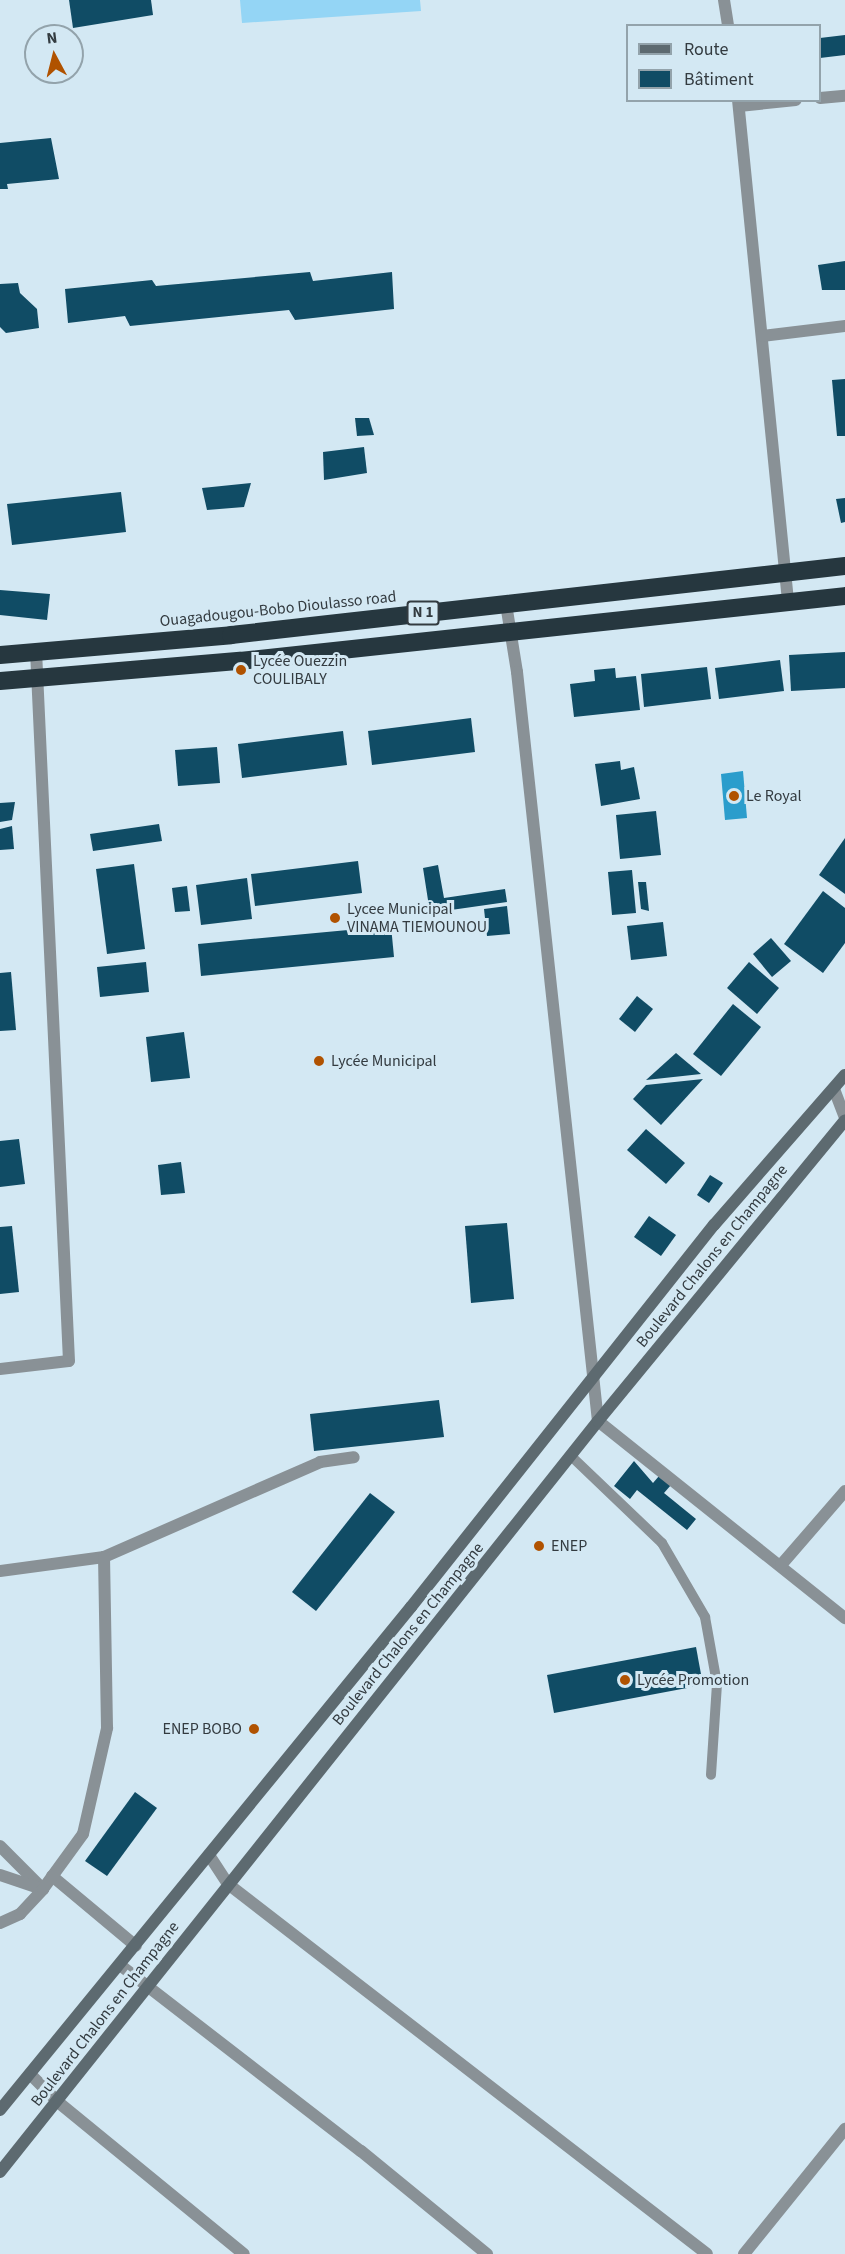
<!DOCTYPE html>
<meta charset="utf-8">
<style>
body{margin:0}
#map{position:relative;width:845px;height:2254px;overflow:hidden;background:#d3e8f3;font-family:"Source Sans 3",sans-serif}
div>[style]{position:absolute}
.green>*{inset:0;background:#94d5f5}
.water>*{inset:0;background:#2b9dcc}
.building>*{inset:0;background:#104c65}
.lane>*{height:10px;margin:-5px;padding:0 5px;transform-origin:5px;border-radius:5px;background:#899196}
.street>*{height:12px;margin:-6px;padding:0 6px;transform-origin:6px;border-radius:6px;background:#899196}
.secondary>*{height:12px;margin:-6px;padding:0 6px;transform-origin:6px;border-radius:6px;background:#5d6a70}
.highway>*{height:18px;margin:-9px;padding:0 9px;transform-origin:9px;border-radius:9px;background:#26373f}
.dots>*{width:16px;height:16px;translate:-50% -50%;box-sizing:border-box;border:3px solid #d3e8f3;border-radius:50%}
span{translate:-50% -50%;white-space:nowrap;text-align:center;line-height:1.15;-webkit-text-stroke:6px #d3e8f3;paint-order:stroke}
.shield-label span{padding:2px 4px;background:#d3e8f3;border:2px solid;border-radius:4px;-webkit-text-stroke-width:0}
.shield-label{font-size:15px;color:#333b40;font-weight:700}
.street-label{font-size:16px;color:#333b40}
.poi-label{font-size:16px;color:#333b40}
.left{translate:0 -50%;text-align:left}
.right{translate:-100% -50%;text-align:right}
.legend{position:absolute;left:626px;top:24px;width:195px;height:78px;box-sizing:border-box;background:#d3e8f3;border:2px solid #93a3ab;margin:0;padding:8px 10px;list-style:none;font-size:18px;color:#333b40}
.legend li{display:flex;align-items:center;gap:12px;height:30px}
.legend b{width:30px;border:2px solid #93a3ab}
.north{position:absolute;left:24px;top:24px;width:60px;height:60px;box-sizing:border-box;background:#d3e8f3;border:2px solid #93a3ab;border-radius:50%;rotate:353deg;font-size:16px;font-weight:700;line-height:24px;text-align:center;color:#333b40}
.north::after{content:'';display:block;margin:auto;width:21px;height:27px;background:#b05200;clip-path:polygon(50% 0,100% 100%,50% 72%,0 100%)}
</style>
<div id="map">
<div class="green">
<div style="clip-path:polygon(240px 0,420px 0,421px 11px,242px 23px)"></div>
</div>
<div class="water">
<div style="clip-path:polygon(743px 771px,747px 818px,725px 820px,721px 774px)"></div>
</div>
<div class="building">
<div style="clip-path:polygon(69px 0,151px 0,153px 15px,73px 28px)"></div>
<div style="clip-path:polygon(845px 35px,845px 55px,820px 58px,820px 38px)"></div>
<div style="clip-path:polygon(51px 138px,59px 179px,7px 184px,8px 189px,0 189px,0 143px)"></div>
<div style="clip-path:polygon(845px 261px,845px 290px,822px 290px,818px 265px)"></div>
<div style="clip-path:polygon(310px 272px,313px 281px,392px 272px,394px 309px,295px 320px,289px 310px,130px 326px,125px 316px,68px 323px,65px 289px,152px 280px,156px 286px)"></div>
<div style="clip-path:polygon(18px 283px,20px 293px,37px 309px,39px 328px,6px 333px,0 327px,0 284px)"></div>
<div style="clip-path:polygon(845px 379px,845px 436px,837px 436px,832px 380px)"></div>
<div style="clip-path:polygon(355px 418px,369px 418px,374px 435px,357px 436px)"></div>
<div style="clip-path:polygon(364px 447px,367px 473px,324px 480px,323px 452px)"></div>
<div style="clip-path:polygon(251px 483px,244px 507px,207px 510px,202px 488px)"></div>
<div style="clip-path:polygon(121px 492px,126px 532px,12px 545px,7px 504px)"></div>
<div style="clip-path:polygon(845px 498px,845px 522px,841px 523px,836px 499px)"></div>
<div style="clip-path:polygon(0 590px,50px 594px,47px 620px,0 615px)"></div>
<div style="clip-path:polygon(845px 652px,845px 688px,791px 691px,789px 655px)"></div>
<div style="clip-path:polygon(780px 660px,784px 691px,719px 699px,715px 668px)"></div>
<div style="clip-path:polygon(707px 667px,711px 699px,644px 707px,641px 674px)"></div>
<div style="clip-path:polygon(615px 668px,616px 678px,636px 676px,640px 710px,574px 717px,570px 684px,595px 681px,594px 670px)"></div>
<div style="clip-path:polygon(471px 718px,475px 752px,372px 765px,368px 731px)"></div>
<div style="clip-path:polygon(343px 731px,347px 765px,242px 778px,238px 744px)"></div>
<div style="clip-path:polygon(217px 747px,220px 783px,178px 786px,175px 750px)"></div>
<div style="clip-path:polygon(620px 761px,621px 770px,634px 767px,640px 799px,601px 806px,595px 764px)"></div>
<div style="clip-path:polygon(15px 802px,12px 820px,0 822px,0 803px)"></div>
<div style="clip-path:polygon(656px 811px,661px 855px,620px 859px,616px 815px)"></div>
<div style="clip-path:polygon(159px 824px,162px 841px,93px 851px,90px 834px)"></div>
<div style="clip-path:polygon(12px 826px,14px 849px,0 850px,0 829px)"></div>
<div style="clip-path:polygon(845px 838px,845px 894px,819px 875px)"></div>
<div style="clip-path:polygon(358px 861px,362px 893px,255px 906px,251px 874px)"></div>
<div style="clip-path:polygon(134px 864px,145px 949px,107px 954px,96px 869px)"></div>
<div style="clip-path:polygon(438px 865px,444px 898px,505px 889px,507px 902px,430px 913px,423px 868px)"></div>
<div style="clip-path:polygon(632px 870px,636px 913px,612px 915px,608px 872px)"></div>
<div style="clip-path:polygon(247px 878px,252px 919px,201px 925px,196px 885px)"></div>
<div style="clip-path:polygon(638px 882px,646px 882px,649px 911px,641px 909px)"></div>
<div style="clip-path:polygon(187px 886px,190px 911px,175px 912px,172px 888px)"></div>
<div style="clip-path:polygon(823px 891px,845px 908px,845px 943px,823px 973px,784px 944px)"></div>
<div style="clip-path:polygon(507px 906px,510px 934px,487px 936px,484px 909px)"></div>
<div style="clip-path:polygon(663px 922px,667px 956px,631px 960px,627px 926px)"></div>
<div style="clip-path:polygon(391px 926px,394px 957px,201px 976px,198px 944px)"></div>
<div style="clip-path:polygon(771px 938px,791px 961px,772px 977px,753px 954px)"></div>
<div style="clip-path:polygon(146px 962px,149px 992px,100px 997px,97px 967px)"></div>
<div style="clip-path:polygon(749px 962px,779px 988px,757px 1014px,727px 988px)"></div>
<div style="clip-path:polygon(11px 972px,16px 1030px,0 1031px,0 973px)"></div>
<div style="clip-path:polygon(637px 996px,653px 1009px,635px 1032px,619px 1019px)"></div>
<div style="clip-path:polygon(733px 1004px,761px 1027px,721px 1076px,693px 1054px)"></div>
<div style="clip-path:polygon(184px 1032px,190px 1078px,151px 1082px,146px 1037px)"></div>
<div style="clip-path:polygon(676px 1053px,701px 1074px,646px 1080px)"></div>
<div style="clip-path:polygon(703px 1079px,661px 1125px,633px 1099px,646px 1085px)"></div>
<div style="clip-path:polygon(646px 1129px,685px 1163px,666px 1184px,627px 1150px)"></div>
<div style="clip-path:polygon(19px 1139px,25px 1184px,0 1187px,0 1141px)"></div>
<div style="clip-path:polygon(181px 1162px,185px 1193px,161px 1195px,158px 1165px)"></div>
<div style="clip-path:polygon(710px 1175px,723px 1183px,709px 1203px,697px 1195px)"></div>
<div style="clip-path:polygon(649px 1216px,676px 1235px,661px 1256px,634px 1237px)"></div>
<div style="clip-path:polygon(507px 1223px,514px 1299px,471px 1303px,465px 1226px)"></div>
<div style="clip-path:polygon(12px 1226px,19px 1292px,0 1294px,0 1227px)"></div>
<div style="clip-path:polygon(439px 1400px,444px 1437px,314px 1451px,310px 1414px)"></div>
<div style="clip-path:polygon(634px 1461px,653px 1483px,659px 1476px,671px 1485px,664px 1493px,696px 1519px,687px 1530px,637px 1490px,630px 1499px,614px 1486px)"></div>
<div style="clip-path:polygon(370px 1493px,395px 1512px,316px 1611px,292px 1592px)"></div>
<div style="clip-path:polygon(696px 1647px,703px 1685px,554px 1713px,547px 1675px)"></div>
<div style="clip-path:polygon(135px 1792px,157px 1808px,107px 1876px,85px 1861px)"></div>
</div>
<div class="lane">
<div style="left:571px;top:1456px;width:126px;rotate:43.7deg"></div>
<div style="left:662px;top:1543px;width:86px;rotate:59.8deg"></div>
<div style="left:705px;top:1617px;width:68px;rotate:79.8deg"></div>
<div style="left:717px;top:1684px;width:91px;rotate:93.8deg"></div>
</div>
<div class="street">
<div style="left:724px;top:0;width:26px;rotate:81deg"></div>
<div style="left:820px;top:98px;width:25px;rotate:-5deg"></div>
<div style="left:738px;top:100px;width:503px;rotate:84.3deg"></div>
<div style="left:739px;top:106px;width:57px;rotate:-6deg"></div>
<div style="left:762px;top:336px;width:84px;rotate:-6.9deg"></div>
<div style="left:506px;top:604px;width:69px;rotate:80.8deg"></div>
<div style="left:517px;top:672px;width:753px;rotate:83.83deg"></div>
<div style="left:598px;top:1421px;width:316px;rotate:38.6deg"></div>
<div style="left:834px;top:1089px;width:30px;rotate:69deg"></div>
<div style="left:0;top:1369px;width:69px;rotate:-6.6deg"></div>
<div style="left:69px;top:1361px;width:710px;rotate:-92.66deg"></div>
<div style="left:781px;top:1565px;width:98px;rotate:-49.1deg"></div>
<div style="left:0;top:1571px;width:105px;rotate:-7.7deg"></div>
<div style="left:104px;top:1557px;width:236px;rotate:-23.7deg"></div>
<div style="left:320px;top:1462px;width:34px;rotate:-8deg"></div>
<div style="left:0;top:1846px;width:61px;rotate:45deg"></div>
<div style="left:209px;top:1855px;width:35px;rotate:57deg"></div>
<div style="left:228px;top:1884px;width:605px;rotate:37.68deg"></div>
<div style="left:0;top:1875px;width:41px;rotate:18.4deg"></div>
<div style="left:52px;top:1876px;width:109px;rotate:39.8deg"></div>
<div style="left:0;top:1923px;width:22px;rotate:-24deg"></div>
<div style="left:20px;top:1914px;width:34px;rotate:-47deg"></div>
<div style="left:43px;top:1889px;width:68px;rotate:-54deg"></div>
<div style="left:83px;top:1834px;width:109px;rotate:-77.2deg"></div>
<div style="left:107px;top:1728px;width:171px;rotate:-91deg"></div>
<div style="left:120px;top:1965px;width:304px;rotate:37.7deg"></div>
<div style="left:361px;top:2151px;width:163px;rotate:39.3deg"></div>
<div style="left:30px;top:2074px;width:40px;rotate:45deg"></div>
<div style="left:58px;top:2102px;width:240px;rotate:39.3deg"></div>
<div style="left:744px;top:2254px;width:161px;rotate:-51.1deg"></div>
</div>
<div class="secondary">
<div style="left:0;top:2110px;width:650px;rotate:-50.75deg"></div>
<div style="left:411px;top:1607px;width:488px;rotate:-51.6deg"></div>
<div style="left:714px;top:1225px;width:199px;rotate:-48.9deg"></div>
<div style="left:0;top:2172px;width:960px;rotate:-51.47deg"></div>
<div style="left:598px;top:1421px;width:389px;rotate:-50.6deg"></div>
</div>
<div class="highway">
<div style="left:0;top:655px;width:232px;rotate:-4.9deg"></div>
<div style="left:231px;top:635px;width:618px;rotate:-6.41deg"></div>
<div style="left:0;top:681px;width:241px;rotate:-4.8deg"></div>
<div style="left:240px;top:661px;width:608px;rotate:-6.13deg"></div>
</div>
<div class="dots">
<div style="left:241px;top:670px;background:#b05200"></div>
<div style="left:734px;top:796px;background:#b05200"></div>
<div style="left:335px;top:918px;background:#b05200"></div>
<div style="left:319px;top:1061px;background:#b05200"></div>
<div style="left:539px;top:1546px;background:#b05200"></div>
<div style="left:625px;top:1680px;background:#b05200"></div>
<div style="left:254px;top:1729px;background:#b05200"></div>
</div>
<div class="shield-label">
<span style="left:423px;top:613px">N 1</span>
</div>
<div class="street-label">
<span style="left:278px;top:609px;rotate:-6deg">Ouagadougou-Bobo Dioulasso road</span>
<span style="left:712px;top:1256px;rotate:-51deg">Boulevard Chalons en Champagne</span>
<span style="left:408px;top:1634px;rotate:-51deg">Boulevard Chalons en Champagne</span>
<span style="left:105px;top:2014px;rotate:-52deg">Boulevard Chalons en Champagne</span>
</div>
<div class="poi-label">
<span class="left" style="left:253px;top:670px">Lycée Ouezzin<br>COULIBALY</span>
<span class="left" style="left:746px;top:796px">Le Royal</span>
<span class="left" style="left:347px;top:918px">Lycee Municipal<br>VINAMA TIEMOUNOU</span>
<span class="left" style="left:331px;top:1061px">Lycée Municipal</span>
<span class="left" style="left:551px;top:1546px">ENEP</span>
<span class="left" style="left:637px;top:1680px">Lycée Promotion</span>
<span class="right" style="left:242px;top:1729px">ENEP BOBO</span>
</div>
<ul class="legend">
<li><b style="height:8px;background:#5d6a70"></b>Route</li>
<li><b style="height:16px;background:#104c65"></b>Bâtiment</li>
</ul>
<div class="north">N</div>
</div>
